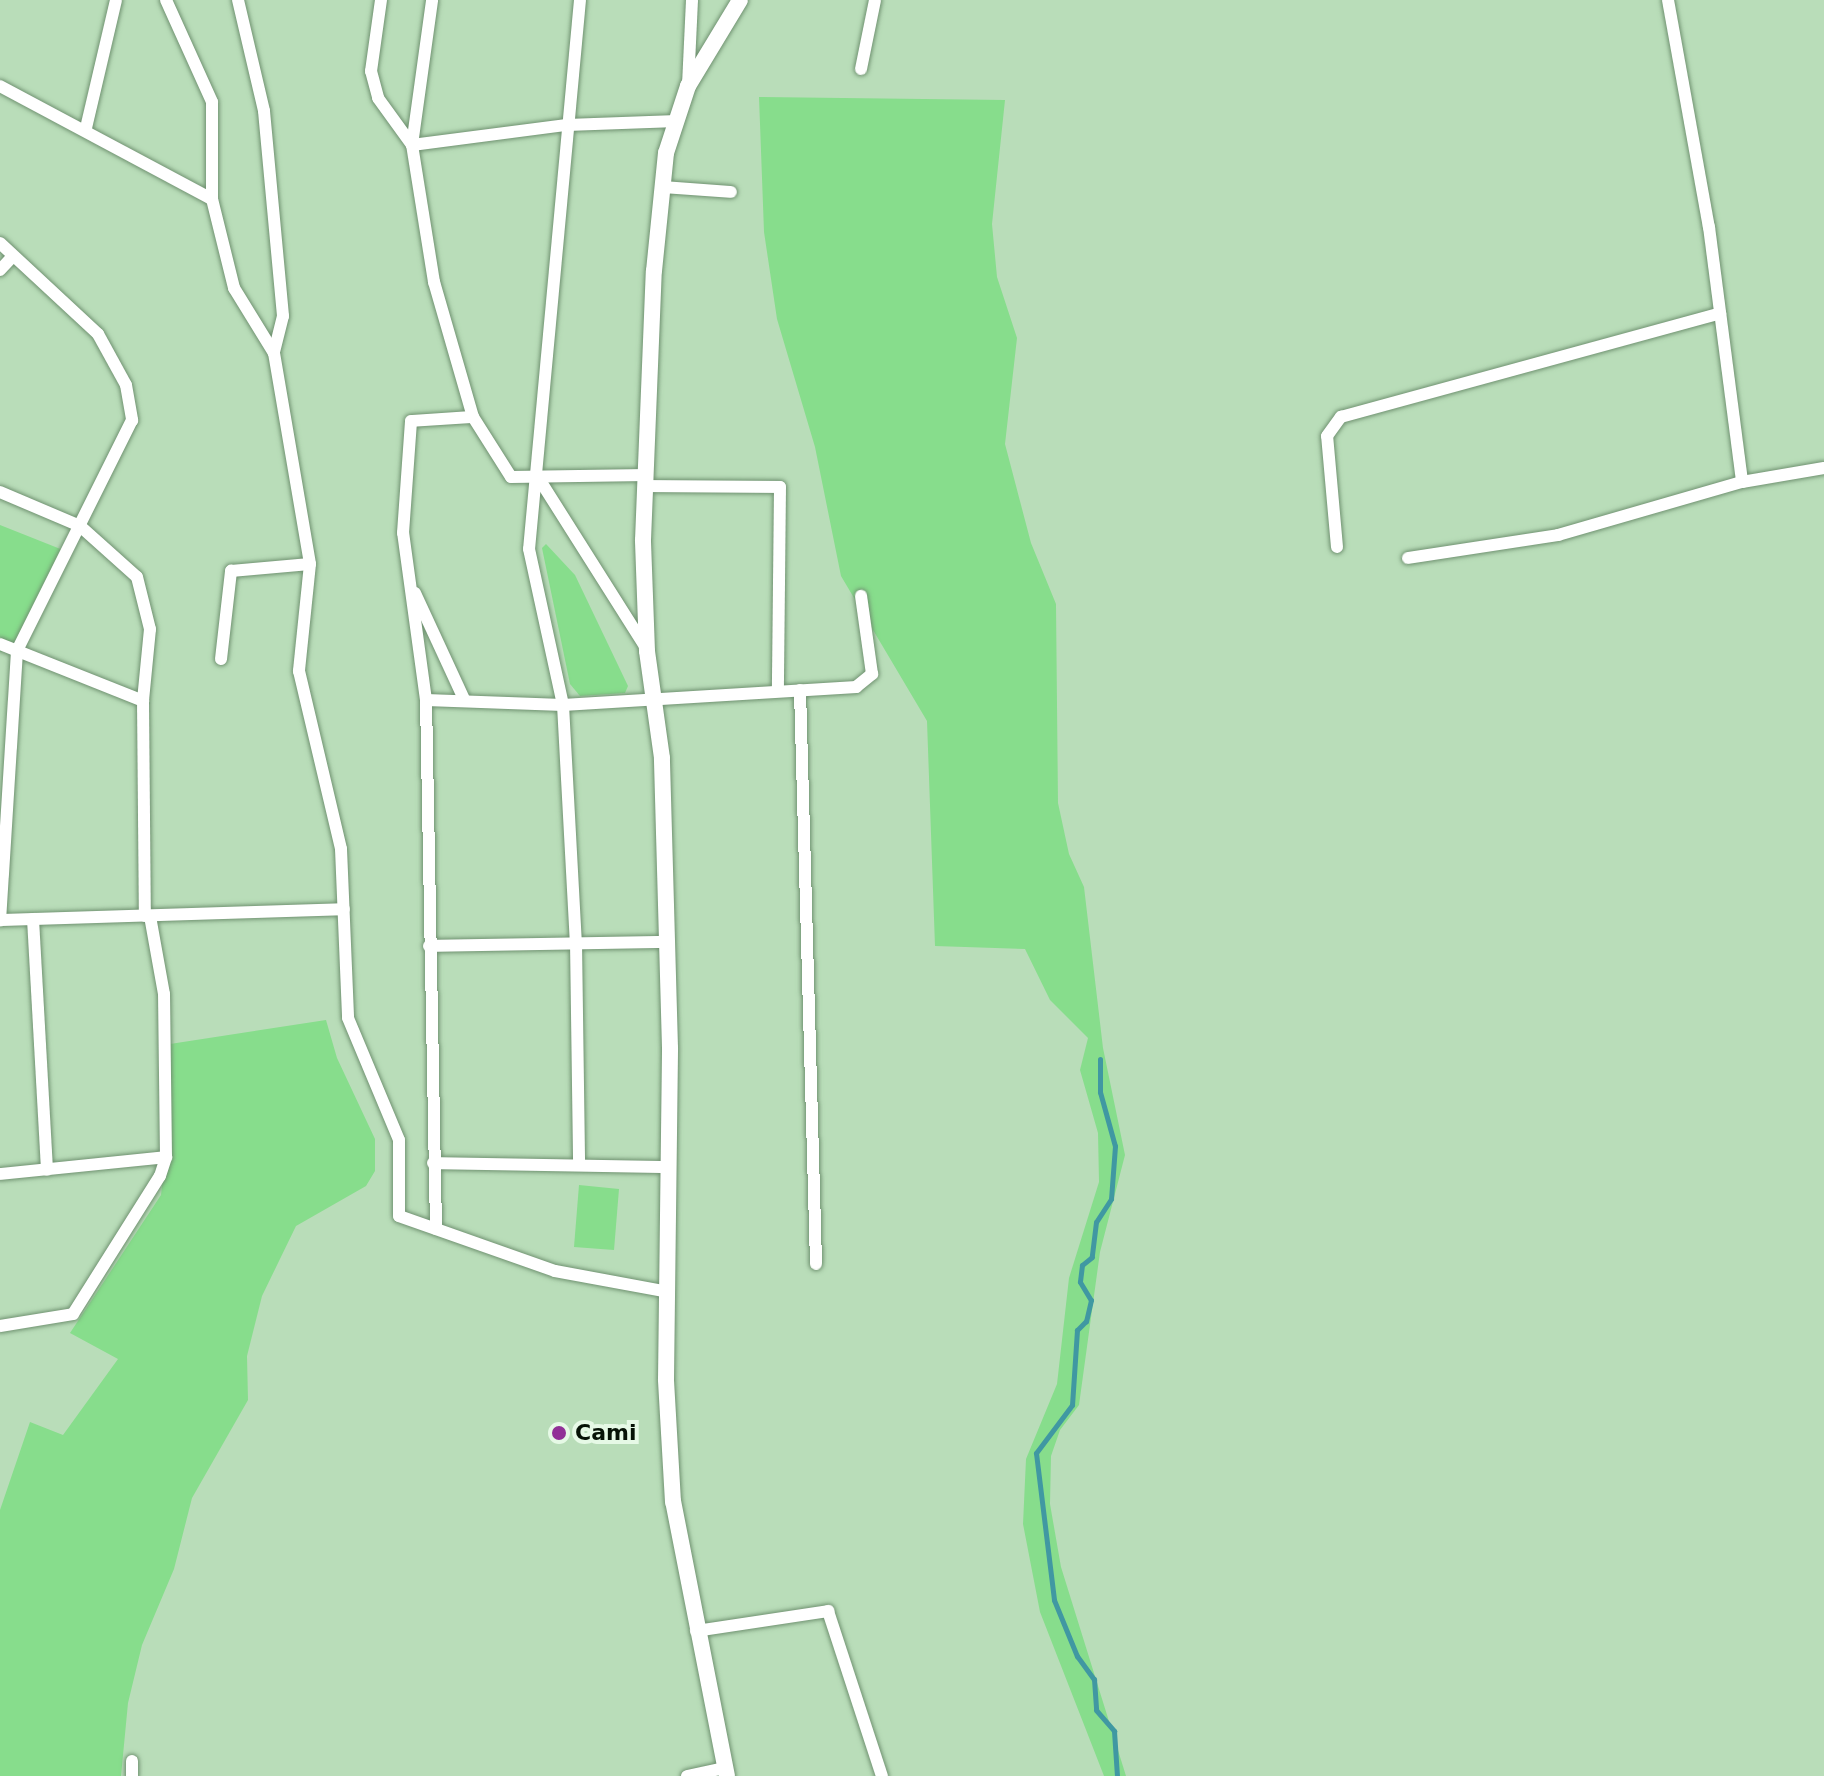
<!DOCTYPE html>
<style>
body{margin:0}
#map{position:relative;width:1824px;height:1776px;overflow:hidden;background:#b9ddb9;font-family:"DejaVu Sans",sans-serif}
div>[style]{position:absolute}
.green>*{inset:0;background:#87dd8c}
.stream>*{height:5px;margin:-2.5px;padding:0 2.5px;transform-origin:2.5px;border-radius:2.5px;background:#4098a2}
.roads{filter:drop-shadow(0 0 2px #709271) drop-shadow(0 0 2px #709271)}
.minor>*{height:12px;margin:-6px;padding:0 6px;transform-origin:6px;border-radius:6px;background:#fff}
.tertiary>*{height:16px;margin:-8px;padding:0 8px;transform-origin:8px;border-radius:8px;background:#fff}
.dots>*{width:22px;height:22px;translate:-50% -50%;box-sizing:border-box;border:4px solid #e6f9e6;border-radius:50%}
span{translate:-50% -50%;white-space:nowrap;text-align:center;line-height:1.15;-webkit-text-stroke:8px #e6f9e6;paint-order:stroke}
.poi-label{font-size:22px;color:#061206;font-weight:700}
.left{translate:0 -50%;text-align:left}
</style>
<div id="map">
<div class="green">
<div style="clip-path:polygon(759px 97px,1005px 100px,992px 224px,997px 277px,1017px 338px,1005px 444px,1031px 543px,1056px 604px,1058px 803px,1069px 854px,1084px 887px,1103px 1048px,1125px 1155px,1100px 1252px,1079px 1405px,1060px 1430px,1051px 1456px,1050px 1504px,1061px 1567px,1126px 1776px,1104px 1776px,1040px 1612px,1023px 1524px,1026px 1459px,1057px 1384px,1069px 1278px,1099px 1182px,1098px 1133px,1080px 1070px,1088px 1038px,1050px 1000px,1025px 949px,935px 946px,927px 721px,841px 576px,815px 447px,777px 319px,764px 232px)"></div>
<div style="clip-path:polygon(0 525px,68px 552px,14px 648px,0 652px)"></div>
<div style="clip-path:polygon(546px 544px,575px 575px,628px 686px,625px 693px,580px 696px,570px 684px,542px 548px)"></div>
<div style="clip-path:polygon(326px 1020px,337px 1058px,375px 1139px,375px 1171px,366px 1186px,296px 1226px,262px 1296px,247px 1356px,248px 1400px,192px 1498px,174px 1569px,142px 1645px,128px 1703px,121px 1776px,0 1776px,0 1510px,30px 1422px,63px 1435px,118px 1359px,70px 1333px,161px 1195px,171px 1105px,170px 1044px)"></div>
<div style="clip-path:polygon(579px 1185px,619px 1189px,614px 1250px,574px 1247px)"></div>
</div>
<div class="stream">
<div style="left:1100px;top:1059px;width:33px;rotate:90deg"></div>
<div style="left:1100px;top:1092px;width:56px;rotate:74.5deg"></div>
<div style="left:1115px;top:1146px;width:53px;rotate:94.3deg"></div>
<div style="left:1111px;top:1199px;width:27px;rotate:123deg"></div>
<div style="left:1096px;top:1222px;width:35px;rotate:97deg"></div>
<div style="left:1092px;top:1257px;width:13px;rotate:141deg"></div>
<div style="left:1082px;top:1265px;width:17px;rotate:97deg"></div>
<div style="left:1080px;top:1282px;width:21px;rotate:59deg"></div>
<div style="left:1091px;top:1300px;width:22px;rotate:103deg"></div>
<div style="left:1086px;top:1321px;width:13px;rotate:135deg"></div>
<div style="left:1077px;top:1330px;width:75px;rotate:93.8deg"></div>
<div style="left:1072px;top:1405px;width:60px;rotate:126.9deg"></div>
<div style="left:1036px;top:1453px;width:148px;rotate:83deg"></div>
<div style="left:1054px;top:1600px;width:61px;rotate:67.7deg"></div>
<div style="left:1077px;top:1656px;width:29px;rotate:54deg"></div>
<div style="left:1094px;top:1679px;width:31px;rotate:86deg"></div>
<div style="left:1096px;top:1710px;width:28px;rotate:49deg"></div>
<div style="left:1114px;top:1731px;width:45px;rotate:86.2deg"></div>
</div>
<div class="roads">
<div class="minor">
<div style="left:166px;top:0;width:112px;rotate:65.7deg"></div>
<div style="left:212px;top:102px;width:97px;rotate:90deg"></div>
<div style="left:212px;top:199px;width:92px;rotate:76.1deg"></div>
<div style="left:234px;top:288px;width:76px;rotate:58.4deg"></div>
<div style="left:274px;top:353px;width:214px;rotate:80.3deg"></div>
<div style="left:310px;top:564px;width:108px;rotate:95.9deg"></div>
<div style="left:299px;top:671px;width:183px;rotate:76.7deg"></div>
<div style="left:341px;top:849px;width:169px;rotate:87.6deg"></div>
<div style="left:348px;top:1018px;width:132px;rotate:67.3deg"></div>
<div style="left:399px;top:1140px;width:76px;rotate:90deg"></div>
<div style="left:399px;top:1216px;width:165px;rotate:19.4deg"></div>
<div style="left:555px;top:1271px;width:115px;rotate:10.5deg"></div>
<div style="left:238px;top:0;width:114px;rotate:76.8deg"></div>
<div style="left:264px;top:111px;width:206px;rotate:84.7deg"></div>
<div style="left:283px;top:316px;width:38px;rotate:104deg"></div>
<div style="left:381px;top:0;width:72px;rotate:98deg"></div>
<div style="left:371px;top:71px;width:28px;rotate:75deg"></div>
<div style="left:378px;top:98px;width:58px;rotate:54.1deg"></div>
<div style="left:580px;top:0;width:476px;rotate:95.3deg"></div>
<div style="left:536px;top:474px;width:206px;rotate:57.7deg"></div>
<div style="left:1668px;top:0;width:231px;rotate:79.8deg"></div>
<div style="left:1709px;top:227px;width:257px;rotate:82.6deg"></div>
<div style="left:861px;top:69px;width:70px;rotate:-78.5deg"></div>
<div style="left:688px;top:85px;width:85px;rotate:-87.3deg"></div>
<div style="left:0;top:86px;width:240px;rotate:28.1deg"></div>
<div style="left:86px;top:128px;width:131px;rotate:-76.8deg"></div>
<div style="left:412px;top:145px;width:146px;rotate:-82.1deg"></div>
<div style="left:662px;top:187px;width:69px;rotate:4.1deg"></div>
<div style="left:0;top:243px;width:134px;rotate:42.9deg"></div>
<div style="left:98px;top:334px;width:58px;rotate:61.2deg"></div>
<div style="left:126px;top:385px;width:36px;rotate:80deg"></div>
<div style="left:132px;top:420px;width:258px;rotate:116.5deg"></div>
<div style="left:17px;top:651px;width:270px;rotate:93.6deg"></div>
<div style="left:0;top:270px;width:19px;rotate:-47deg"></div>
<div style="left:536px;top:474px;width:75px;rotate:95.3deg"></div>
<div style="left:529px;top:549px;width:160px;rotate:77.7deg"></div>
<div style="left:563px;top:705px;width:237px;rotate:86.9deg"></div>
<div style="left:576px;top:942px;width:223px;rotate:89.2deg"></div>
<div style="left:647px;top:475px;width:136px;rotate:179.2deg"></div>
<div style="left:511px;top:477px;width:71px;rotate:-122.3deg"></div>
<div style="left:473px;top:417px;width:141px;rotate:-106.1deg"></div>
<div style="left:434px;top:282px;width:139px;rotate:-99.1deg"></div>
<div style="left:412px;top:145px;width:156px;rotate:-7.4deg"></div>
<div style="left:567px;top:125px;width:110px;rotate:-2.1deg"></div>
<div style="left:646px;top:486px;width:134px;rotate:0.4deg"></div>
<div style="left:780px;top:487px;width:203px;rotate:90.6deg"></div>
<div style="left:0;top:492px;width:87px;rotate:23deg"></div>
<div style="left:80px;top:526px;width:76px;rotate:41.8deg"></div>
<div style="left:137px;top:577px;width:54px;rotate:76deg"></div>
<div style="left:150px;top:629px;width:72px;rotate:95.6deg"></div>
<div style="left:143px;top:701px;width:215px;rotate:89.5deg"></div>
<div style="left:1337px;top:547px;width:111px;rotate:-95.1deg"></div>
<div style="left:1327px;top:436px;width:24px;rotate:-54deg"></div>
<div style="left:1341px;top:417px;width:393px;rotate:-15.3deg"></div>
<div style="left:1408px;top:558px;width:152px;rotate:-8.7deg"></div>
<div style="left:1558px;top:535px;width:191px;rotate:-16.1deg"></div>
<div style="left:1742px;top:482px;width:83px;rotate:-9.7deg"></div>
<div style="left:415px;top:593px;width:117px;rotate:65.2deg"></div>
<div style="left:0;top:644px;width:154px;rotate:21.7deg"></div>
<div style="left:221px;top:659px;width:89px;rotate:-83.5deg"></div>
<div style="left:231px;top:571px;width:79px;rotate:-5.1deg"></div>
<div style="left:800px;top:690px;width:574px;rotate:88.4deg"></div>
<div style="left:426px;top:700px;width:137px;rotate:2.1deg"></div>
<div style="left:563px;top:705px;width:294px;rotate:-3.5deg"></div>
<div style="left:856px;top:687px;width:21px;rotate:-39deg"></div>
<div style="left:872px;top:674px;width:79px;rotate:-98deg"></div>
<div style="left:33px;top:919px;width:251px;rotate:86.8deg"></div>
<div style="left:0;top:920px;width:344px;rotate:-1.8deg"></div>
<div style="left:429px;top:946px;width:237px;rotate:-1deg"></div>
<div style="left:433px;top:1163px;width:237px;rotate:1deg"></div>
<div style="left:0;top:1174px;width:167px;rotate:-5.8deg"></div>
<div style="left:436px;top:1229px;width:529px;rotate:-91.08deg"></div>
<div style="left:426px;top:700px;width:169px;rotate:-97.8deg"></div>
<div style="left:403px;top:533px;width:112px;rotate:-85.9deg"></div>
<div style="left:411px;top:421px;width:62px;rotate:-3.7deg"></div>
<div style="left:0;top:1326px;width:74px;rotate:-9.3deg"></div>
<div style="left:73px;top:1314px;width:163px;rotate:-57.8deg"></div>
<div style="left:160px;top:1176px;width:20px;rotate:-72deg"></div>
<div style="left:166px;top:1157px;width:163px;rotate:-90.7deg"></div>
<div style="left:164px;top:994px;width:79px;rotate:-100.2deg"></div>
<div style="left:696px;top:1631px;width:134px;rotate:-8.6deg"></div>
<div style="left:828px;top:1611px;width:174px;rotate:71.9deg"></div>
<div style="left:132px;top:1776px;width:15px;rotate:-90deg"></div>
<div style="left:687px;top:1776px;width:39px;rotate:-12deg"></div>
</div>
<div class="tertiary">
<div style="left:727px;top:1776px;width:279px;rotate:-101.1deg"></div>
<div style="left:673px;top:1502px;width:123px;rotate:-93.3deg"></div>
<div style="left:666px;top:1379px;width:331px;rotate:-89.3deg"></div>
<div style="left:670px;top:1048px;width:290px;rotate:-91.6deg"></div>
<div style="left:662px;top:758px;width:108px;rotate:-98deg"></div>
<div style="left:647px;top:651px;width:111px;rotate:-92.1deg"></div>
<div style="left:643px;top:540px;width:269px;rotate:-87.7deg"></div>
<div style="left:654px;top:271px;width:119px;rotate:-84.2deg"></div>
<div style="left:666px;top:153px;width:71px;rotate:-71.8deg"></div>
<div style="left:688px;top:86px;width:100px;rotate:-58.8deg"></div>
</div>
</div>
<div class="dots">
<div style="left:559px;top:1433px;background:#913097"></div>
</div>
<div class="poi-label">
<span class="left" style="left:575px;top:1433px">Cami</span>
</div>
</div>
